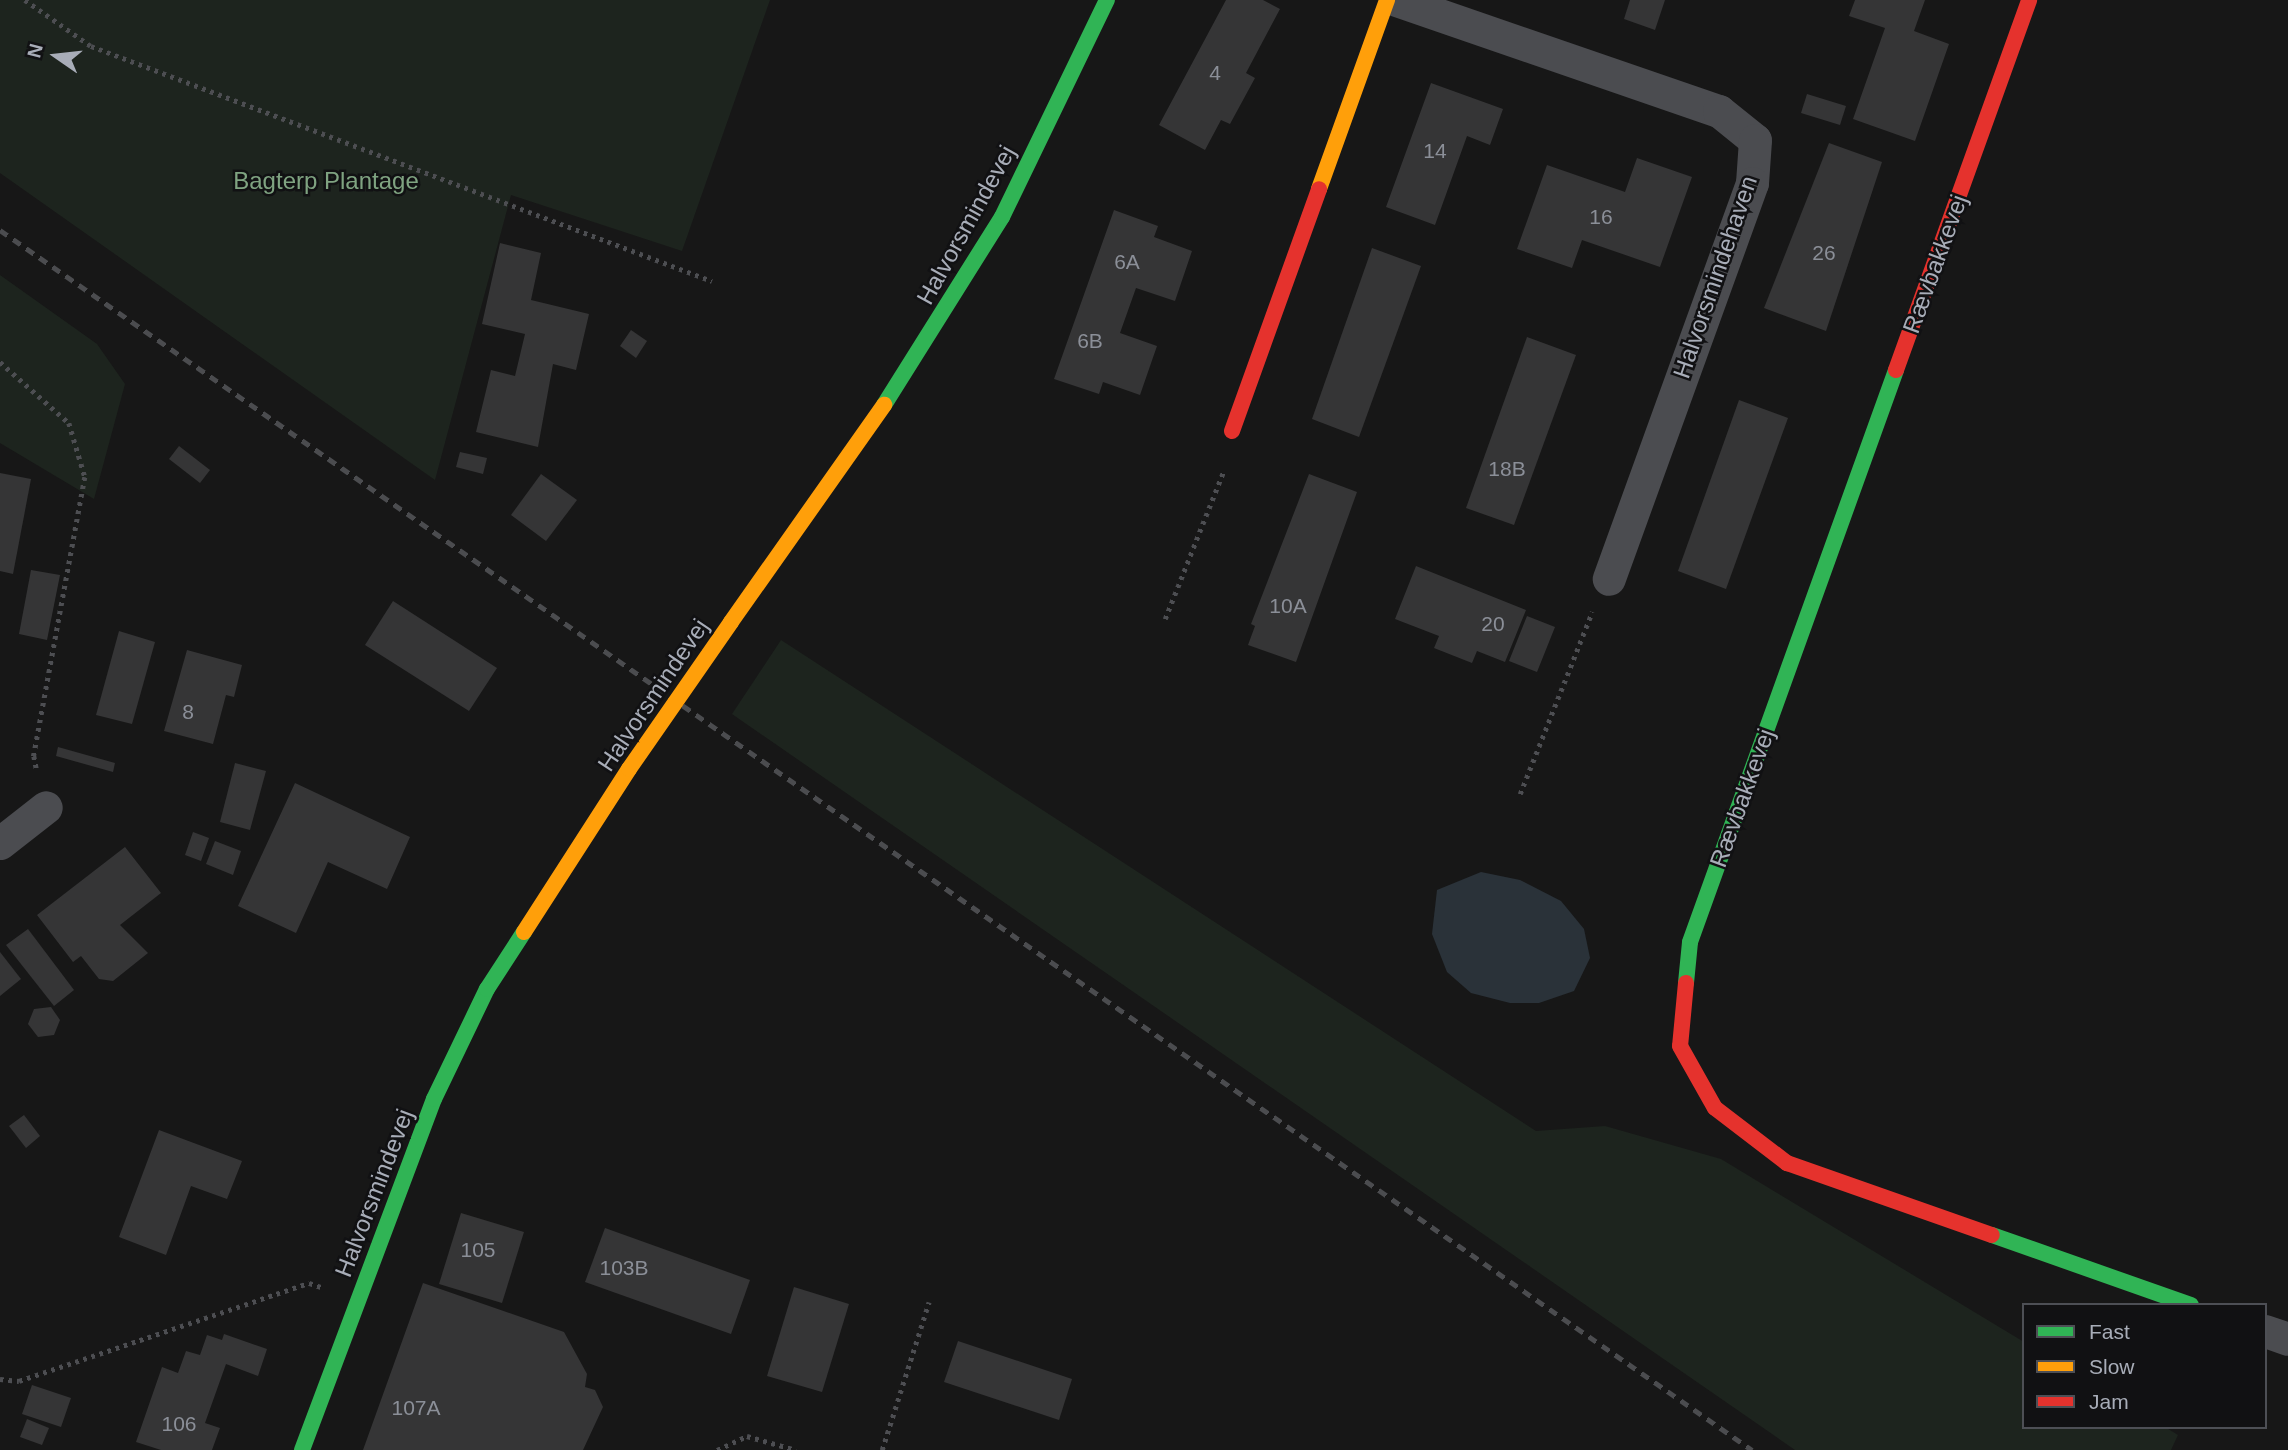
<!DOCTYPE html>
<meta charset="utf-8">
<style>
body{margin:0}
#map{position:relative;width:2288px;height:1450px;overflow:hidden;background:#171717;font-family:Arial,sans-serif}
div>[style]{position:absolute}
.green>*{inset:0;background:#1d241e}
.water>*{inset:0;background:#2a3239}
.building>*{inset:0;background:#353536}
.path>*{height:4.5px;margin-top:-2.25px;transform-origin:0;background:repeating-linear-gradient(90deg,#4d4e52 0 3.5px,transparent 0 8.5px)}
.street>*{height:33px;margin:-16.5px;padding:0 16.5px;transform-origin:16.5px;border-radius:16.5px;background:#4b4c50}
.fast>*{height:16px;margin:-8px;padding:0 8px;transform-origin:8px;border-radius:8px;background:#30b455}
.slow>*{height:16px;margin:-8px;padding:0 8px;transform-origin:8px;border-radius:8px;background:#ff9f0a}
.jam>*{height:16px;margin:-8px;padding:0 8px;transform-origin:8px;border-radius:8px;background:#e5322d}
.rail>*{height:5px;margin-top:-2.5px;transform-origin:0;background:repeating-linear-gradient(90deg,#4b4c4f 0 9px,transparent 0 16px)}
.slow-bridge>*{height:16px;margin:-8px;padding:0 8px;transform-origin:8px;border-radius:8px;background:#ff9f0a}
span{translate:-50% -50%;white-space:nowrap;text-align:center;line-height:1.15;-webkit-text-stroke:5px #111113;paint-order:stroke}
.number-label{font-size:21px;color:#8b8f98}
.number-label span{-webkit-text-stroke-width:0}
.park-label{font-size:24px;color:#7fa381}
.street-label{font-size:24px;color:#a8adb8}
.legend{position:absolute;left:2022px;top:1303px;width:245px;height:126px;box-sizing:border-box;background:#111113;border:2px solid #4d4f55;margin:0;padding:9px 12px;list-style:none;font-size:21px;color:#a8adb8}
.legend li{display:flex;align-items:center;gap:14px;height:35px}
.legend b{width:35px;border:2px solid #4d4f55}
.north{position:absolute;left:21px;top:21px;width:70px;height:70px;-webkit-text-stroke:5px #111113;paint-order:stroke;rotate:284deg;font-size:19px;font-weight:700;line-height:28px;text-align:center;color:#a8adb8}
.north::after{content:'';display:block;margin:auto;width:24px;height:32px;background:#a8adb8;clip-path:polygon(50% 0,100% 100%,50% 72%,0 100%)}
</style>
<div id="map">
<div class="green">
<div style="clip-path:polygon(0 0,770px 0,682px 251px,511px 195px,435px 480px,0 173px)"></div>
<div style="clip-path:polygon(0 275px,97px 344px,125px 384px,94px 499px,0 443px)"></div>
<div style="clip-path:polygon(781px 640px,1536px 1131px,1605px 1126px,1721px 1159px,2024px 1342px,2024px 1427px,2165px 1427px,2178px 1435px,2171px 1450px,1795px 1450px,732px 714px)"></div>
</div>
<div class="water">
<div style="clip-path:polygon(1481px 872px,1520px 880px,1561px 901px,1584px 929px,1590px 958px,1574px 991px,1539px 1003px,1510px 1003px,1471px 993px,1447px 972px,1432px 934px,1437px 890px)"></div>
</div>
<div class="building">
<div style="clip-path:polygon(1226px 0,1263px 0,1280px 9px,1246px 73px,1255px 78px,1230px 124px,1221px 120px,1205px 150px,1159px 125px)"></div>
<div style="clip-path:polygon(1630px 0,1665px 0,1655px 30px,1624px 19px)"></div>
<div style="clip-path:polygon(1855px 0,1925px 0,1914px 31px,1949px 44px,1915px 141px,1853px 119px,1885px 28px,1849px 16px)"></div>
<div style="clip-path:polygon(1431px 83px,1503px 109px,1490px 145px,1467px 136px,1435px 225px,1386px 207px)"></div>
<div style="clip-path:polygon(1807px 94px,1846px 106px,1840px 125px,1801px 113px)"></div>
<div style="clip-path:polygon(1829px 143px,1882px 162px,1826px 331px,1764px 308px)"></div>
<div style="clip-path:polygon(1637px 158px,1692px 177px,1660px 267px,1582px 240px,1572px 268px,1517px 249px,1547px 165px,1625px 192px)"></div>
<div style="clip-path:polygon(1114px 210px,1158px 226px,1154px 237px,1192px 251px,1175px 301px,1136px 288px,1120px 333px,1157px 346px,1140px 395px,1103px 382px,1099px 394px,1054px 379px)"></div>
<div style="clip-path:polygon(500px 243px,541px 253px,531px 300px,589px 314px,576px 370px,553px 364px,538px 447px,476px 432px,491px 370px,515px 376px,525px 334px,482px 324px)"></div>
<div style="clip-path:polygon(1372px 248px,1421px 266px,1359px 437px,1312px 419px)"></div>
<div style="clip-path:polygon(631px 330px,647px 341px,636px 358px,620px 346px)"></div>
<div style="clip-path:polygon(1527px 337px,1576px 355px,1514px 525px,1466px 508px)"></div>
<div style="clip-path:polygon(1739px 400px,1788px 418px,1726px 589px,1678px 571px)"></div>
<div style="clip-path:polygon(179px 446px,210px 470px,200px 483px,169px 459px)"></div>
<div style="clip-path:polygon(460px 452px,487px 458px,483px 474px,456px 467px)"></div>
<div style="clip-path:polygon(0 473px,31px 479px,13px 574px,0 571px)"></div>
<div style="clip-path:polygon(541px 474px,577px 500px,546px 541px,511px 515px)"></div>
<div style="clip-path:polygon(1309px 474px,1357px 492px,1296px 662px,1248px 645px,1255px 626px,1251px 624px)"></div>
<div style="clip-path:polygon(1416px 566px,1526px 610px,1505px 662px,1477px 651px,1472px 663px,1434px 648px,1439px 636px,1395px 619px)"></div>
<div style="clip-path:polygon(31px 570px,60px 575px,47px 640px,19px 634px)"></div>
<div style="clip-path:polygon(393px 601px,497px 668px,469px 711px,365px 645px)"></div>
<div style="clip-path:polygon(1527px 616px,1555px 627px,1537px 672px,1509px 661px)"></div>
<div style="clip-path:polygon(119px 631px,155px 642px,132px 724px,96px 715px)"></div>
<div style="clip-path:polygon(187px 650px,242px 665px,234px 697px,226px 695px,213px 744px,164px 731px)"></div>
<div style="clip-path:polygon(58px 747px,115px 763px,113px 772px,56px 756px)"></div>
<div style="clip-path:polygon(235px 763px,266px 771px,250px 830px,220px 822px)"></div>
<div style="clip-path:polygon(295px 783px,410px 837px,387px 889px,328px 862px,296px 933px,238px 906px)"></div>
<div style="clip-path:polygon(193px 832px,209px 838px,201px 861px,185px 855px)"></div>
<div style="clip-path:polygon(215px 841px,241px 851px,233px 875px,206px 864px)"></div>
<div style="clip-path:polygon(125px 847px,161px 893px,120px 925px,148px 953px,113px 981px,99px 979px,81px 956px,73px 962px,37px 915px)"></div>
<div style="clip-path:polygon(28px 929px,74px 990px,54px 1006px,6px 945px)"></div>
<div style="clip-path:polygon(0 952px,21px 979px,0 996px)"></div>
<div style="clip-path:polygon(51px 1007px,60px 1020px,54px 1035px,38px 1037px,28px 1024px,34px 1009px)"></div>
<div style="clip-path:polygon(24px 1115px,40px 1136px,26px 1148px,9px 1126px)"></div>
<div style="clip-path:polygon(159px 1130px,242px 1161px,227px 1199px,191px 1186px,166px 1255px,119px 1237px)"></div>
<div style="clip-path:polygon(461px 1213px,524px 1232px,502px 1303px,439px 1284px)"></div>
<div style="clip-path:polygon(605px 1228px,750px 1280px,731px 1334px,585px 1282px)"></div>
<div style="clip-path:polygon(423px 1283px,564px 1332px,587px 1374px,585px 1387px,595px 1390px,603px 1407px,583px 1450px,363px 1450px)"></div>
<div style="clip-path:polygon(794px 1287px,849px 1304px,822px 1392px,767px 1376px)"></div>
<div style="clip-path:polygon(224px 1334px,267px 1349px,258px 1376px,226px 1364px,205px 1423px,220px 1428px,212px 1450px,161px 1450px,136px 1442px,162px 1367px,178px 1373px,186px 1351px,200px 1355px,207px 1335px,222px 1340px)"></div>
<div style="clip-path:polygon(958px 1341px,1072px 1379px,1059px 1420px,944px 1382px)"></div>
<div style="clip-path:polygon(32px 1385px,71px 1398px,61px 1427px,22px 1414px)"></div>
<div style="clip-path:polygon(27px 1419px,49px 1428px,42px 1445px,20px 1437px)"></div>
</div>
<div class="path">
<div style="left:25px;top:0;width:80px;rotate:34.9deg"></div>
<div style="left:91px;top:46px;width:664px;rotate:20.73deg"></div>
<div style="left:0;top:362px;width:92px;rotate:41.5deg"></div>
<div style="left:69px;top:423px;width:56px;rotate:73.5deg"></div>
<div style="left:85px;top:477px;width:284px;rotate:100.4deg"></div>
<div style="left:34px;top:756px;width:15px;rotate:79deg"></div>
<div style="left:1165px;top:619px;width:160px;rotate:-68.4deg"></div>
<div style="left:1520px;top:794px;width:196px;rotate:-68.4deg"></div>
<div style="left:0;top:1379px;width:19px;rotate:6deg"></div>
<div style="left:19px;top:1381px;width:306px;rotate:-18.7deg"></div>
<div style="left:309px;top:1283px;width:13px;rotate:18deg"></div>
<div style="left:717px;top:1450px;width:33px;rotate:-25deg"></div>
<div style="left:747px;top:1436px;width:51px;rotate:15.9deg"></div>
<div style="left:882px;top:1450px;width:155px;rotate:-72.4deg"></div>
</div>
<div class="street">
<div style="left:1396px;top:0;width:342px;rotate:19deg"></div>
<div style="left:1719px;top:111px;width:46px;rotate:38.9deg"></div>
<div style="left:1755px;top:140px;width:43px;rotate:94deg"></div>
<div style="left:1752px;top:183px;width:421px;rotate:109.9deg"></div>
<div style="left:0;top:843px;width:58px;rotate:-38deg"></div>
<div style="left:2265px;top:1331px;width:24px;rotate:19deg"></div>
</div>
<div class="fast">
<div style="left:884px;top:405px;width:222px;rotate:-57.9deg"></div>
<div style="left:1002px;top:217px;width:241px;rotate:-64.2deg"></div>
<div style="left:1686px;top:983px;width:41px;rotate:-84.4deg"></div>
<div style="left:1690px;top:942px;width:608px;rotate:-70.19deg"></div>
<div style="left:1992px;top:1235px;width:211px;rotate:19.4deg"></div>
<div style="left:302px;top:1450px;width:375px;rotate:-69.4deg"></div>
<div style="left:434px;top:1099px;width:122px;rotate:-64.3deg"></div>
<div style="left:487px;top:989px;width:68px;rotate:-57deg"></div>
</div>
<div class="slow">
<div style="left:1319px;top:189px;width:201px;rotate:-70.2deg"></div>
<div style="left:731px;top:622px;width:266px;rotate:-54.8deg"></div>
<div style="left:524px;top:932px;width:194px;rotate:-57.2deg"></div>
</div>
<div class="jam">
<div style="left:1896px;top:370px;width:393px;rotate:-70.2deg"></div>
<div style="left:1232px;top:431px;width:257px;rotate:-70.2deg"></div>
<div style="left:1686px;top:983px;width:63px;rotate:95.4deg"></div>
<div style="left:1680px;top:1046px;width:71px;rotate:60.6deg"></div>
<div style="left:1715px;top:1108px;width:91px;rotate:37.4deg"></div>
<div style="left:1787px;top:1163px;width:217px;rotate:19.4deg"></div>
</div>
<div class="rail">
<div style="left:0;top:230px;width:2135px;rotate:34.85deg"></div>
</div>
<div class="slow-bridge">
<div style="left:629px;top:769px;width:179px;rotate:-55.2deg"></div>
</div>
<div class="number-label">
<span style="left:1215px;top:73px">4</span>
<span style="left:1435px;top:151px">14</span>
<span style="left:1601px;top:217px">16</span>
<span style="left:1824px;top:253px">26</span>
<span style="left:1127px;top:262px">6A</span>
<span style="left:1090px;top:341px">6B</span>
<span style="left:1507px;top:469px">18B</span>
<span style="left:1288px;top:606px">10A</span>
<span style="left:1493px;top:624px">20</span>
<span style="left:188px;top:712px">8</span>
<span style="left:478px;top:1250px">105</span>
<span style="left:624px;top:1268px">103B</span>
<span style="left:416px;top:1408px">107A</span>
<span style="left:179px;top:1424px">106</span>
</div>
<div class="park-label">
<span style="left:326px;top:181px">Bagterp Plantage</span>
</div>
<div class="street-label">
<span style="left:966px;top:225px;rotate:-61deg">Halvorsmindevej</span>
<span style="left:1935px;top:264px;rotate:-70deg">Rævbakkevej</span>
<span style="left:1715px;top:277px;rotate:-71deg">Halvorsmindehaven</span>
<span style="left:653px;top:695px;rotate:-56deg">Halvorsmindevej</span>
<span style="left:1742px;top:798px;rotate:-70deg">Rævbakkevej</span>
<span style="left:374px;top:1193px;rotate:-69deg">Halvorsmindevej</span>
</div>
<ul class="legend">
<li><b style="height:9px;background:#30b455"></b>Fast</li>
<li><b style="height:9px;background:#ff9f0a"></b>Slow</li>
<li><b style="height:9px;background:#e5322d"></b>Jam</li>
</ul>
<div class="north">N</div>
</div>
